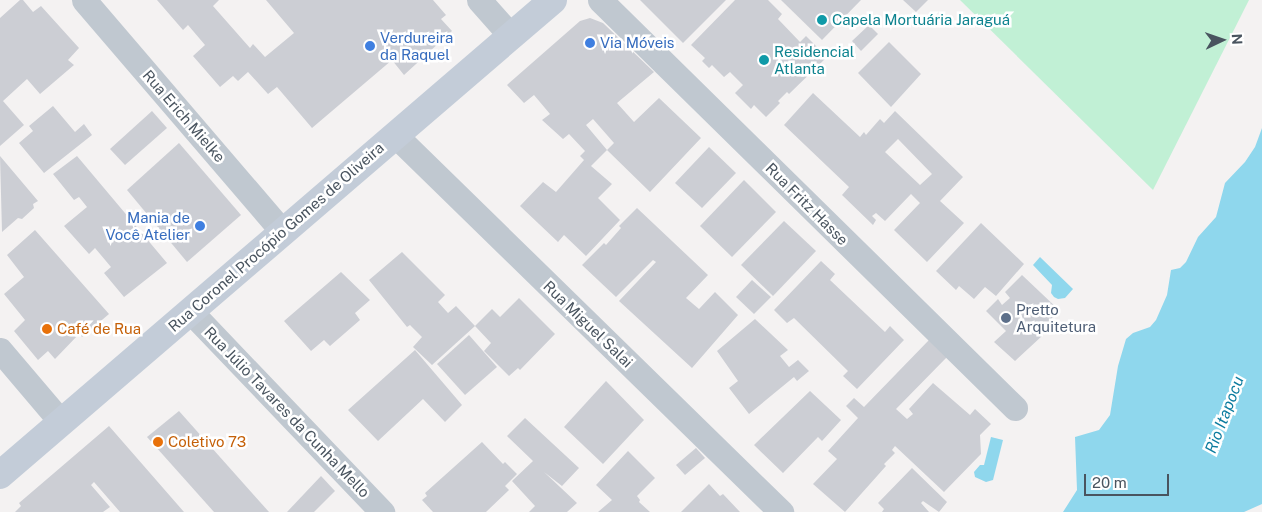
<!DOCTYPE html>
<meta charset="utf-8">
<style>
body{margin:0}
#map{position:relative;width:1262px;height:512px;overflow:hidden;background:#f4f2f2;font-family:"Public Sans",sans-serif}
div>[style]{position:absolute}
.green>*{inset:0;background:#c1f0d5}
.water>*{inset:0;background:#8fd7ed}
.building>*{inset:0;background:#ccced4}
.street>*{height:25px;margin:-12.5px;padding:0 12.5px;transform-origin:12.5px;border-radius:12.5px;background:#c0c8d0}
.secondary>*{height:28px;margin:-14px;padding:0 14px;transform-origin:14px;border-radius:14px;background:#c3ccd8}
.dots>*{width:14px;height:14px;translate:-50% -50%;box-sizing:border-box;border:2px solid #fff;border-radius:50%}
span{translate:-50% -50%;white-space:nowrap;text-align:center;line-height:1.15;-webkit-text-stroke:5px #fff;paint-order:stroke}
.culture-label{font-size:15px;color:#0d838f}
.left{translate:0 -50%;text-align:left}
.shop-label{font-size:15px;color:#366cbe}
.right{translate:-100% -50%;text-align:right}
.street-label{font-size:15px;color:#49545f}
.service-label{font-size:15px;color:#4e5e75}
.food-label{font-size:15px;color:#c56008}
.water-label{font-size:16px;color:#0d7c9f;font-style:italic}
.north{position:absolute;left:1197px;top:15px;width:50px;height:50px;-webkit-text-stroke:4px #fff;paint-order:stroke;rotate:87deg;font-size:14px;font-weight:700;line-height:20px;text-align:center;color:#49545f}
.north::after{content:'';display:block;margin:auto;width:18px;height:22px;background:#49545f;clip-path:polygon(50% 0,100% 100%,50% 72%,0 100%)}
.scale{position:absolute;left:1084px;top:474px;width:85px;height:22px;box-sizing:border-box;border:2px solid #49545f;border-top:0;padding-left:6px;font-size:15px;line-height:18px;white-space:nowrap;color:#49545f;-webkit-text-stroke:4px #fff;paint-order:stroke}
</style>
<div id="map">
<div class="green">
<div style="clip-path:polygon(960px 0,1249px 0,1153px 190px)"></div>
</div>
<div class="water">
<div style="clip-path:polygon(1262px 128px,1262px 504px,1244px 512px,1063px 512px,1077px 490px,1075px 437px,1099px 430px,1110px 415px,1118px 366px,1126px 339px,1133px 333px,1150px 327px,1156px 320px,1167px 295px,1171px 270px,1180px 268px,1186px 262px,1198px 237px,1216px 217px,1225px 183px,1245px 162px,1255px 147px)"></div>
<div style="clip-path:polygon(1040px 257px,1073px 289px,1065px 298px,1058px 299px,1054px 297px,1051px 293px,1052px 285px,1033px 265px)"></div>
<div style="clip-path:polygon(991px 437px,1003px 440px,993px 480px,986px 482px,975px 477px,974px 472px,980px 465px,984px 465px)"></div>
</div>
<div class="building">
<div style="clip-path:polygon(20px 0,23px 0,33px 12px,41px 6px,79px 48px,68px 60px,74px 65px,40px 94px,27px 79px,3px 101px,24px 125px,0 146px,0 18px)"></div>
<div style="clip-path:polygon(157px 0,219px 0,213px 6px,250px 48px,253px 44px,265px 57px,294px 33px,266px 0,433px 0,446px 15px,441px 19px,452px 31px,404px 75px,392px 60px,312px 128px,277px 87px,268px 94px,248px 72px,238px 81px,233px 76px,220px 87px,193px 56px,205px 45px,188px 25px,183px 30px)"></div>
<div style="clip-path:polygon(640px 0,726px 0,683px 43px)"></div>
<div style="clip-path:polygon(735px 0,768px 0,782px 14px,778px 19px,800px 42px,806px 36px,827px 57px,789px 94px,787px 92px,778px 101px,780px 103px,766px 117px,754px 105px,751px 109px,735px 93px,743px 85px,730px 72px,724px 77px,712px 65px,709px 68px,702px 61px,705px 58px,691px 45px)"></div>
<div style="clip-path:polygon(781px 0,861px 0,822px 40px)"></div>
<div style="clip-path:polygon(903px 0,928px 0,916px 12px)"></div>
<div style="clip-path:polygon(590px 18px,603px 23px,654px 72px,617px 103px,634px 122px,659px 98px,701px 138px,650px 192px,607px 150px,614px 143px,593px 119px,586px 125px,607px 150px,591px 166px,612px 184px,598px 198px,620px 220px,586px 256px,564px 235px,558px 242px,520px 206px,543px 182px,556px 192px,584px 160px,580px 156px,585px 151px,569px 134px,563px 139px,542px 120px,550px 114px,534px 95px,524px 103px,507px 85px,580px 21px)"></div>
<div style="clip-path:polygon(869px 25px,878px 34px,861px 51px,852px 41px)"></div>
<div style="clip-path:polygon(889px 42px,921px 74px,891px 107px,858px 73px)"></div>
<div style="clip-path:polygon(evenodd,813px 93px,860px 137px,864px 132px,866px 135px,880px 119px,884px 123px,895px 111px,963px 177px,940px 201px,964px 223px,927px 262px,894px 230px,920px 203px,911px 194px,885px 221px,876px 213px,872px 216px,876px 220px,873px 225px,842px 195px,849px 187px,784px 125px,813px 93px,898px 139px,932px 174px,920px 185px,885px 152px,898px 139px)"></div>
<div style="clip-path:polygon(53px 106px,75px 132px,84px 124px,92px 135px,44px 173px,19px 143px,33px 131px,29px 126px)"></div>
<div style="clip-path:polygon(152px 111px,167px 128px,125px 165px,110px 149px)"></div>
<div style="clip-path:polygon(179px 143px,241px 215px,187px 262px,127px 190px)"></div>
<div style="clip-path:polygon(709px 147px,736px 173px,702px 208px,675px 183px)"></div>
<div style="clip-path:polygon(0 156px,38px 201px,33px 204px,34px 208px,22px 219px,18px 218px,2px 232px)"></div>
<div style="clip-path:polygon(77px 156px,167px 263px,124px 297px,104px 273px,111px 267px,95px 248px,89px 254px,64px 226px,87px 207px,79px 197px,74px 200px,53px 174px)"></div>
<div style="clip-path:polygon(744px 180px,776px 212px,732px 257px,700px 226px)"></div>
<div style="clip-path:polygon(637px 208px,708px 275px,686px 298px,699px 309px,715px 292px,738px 315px,692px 368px,619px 301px,656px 262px,653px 260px,616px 297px,582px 265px,604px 243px,606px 245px,621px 228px,619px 226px)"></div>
<div style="clip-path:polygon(784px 221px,816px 251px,773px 296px,741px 265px)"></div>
<div style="clip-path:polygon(981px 223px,1024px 264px,996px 296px,985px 287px,974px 299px,959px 286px,956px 290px,936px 271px)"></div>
<div style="clip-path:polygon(35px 230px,109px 314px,82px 337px,79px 334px,55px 359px,48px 351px,38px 360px,14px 331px,25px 320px,4px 294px,24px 277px,7px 255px)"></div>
<div style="clip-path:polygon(402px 252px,445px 295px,438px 302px,448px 313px,456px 306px,475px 326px,492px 309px,500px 317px,519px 298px,555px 334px,520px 370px,518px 368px,509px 376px,484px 351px,491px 343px,475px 326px,432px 365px,413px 347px,422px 337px,410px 325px,407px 327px,369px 280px)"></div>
<div style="clip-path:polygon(821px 261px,835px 274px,830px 280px,885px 332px,890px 326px,904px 340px,857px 389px,843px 376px,848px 371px,794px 318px,787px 323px,774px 310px)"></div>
<div style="clip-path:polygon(341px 272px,370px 300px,355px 313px,360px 320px,330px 346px,324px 340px,311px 351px,284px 321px)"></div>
<div style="clip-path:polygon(1022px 275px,1059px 310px,1039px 333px,1042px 336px,1015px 361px,994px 342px,1006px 331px,986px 311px,998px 299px,1002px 305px,1010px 298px,1005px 292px)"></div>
<div style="clip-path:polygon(752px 280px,771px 297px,754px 314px,736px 297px)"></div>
<div style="clip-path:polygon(755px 319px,788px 350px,780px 356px,789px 367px,798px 360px,809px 371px,797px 381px,794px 377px,749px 414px,729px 388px,738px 381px,717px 351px)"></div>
<div style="clip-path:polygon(469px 335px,497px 367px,465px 395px,437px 364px)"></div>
<div style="clip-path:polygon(929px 340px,947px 357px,896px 409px,907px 419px,913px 414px,909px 409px,933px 383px,970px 415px,975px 409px,991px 424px,980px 435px,981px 454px,944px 492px,895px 446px,892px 450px,895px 453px,884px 464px,886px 466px,845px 512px,813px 484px,837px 459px,828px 451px,858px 418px,846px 406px,854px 398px,864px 407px)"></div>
<div style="clip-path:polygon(415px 350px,462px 405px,445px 422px,423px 399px,378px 441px,348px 410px)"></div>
<div style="clip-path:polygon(606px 381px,644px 420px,603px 464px,564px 427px)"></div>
<div style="clip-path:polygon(810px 391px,841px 420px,822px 441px,818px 437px,783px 473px,754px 445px)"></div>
<div style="clip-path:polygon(179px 411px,269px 512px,214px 512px,147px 437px)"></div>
<div style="clip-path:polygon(525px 418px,579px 468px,562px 486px,544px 472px,577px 503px,567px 512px,529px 512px,535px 506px,512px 481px,533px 461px,507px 436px)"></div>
<div style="clip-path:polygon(109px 426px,184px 512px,120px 512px,94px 482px,91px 485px,110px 507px,103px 512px,15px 512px,21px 506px,19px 503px)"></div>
<div style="clip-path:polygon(482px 442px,503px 464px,505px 462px,517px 474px,505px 486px,509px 490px,486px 512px,433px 512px,422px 500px,427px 496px,425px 493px)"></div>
<div style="clip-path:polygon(696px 448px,705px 458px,685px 475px,676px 465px)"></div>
<div style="clip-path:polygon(628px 451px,655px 478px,637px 496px,640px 500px,639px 502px,650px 512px,598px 512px,612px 500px,596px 485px)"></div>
<div style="clip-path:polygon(912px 468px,947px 502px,939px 512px,923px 501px,921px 503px,929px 512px,882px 512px,884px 509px,878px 503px)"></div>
<div style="clip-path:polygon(321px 476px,335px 491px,314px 512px,287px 512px)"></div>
<div style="clip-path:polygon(709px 484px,720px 496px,723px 494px,740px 512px,681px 512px)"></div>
</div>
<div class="street">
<div style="left:84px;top:0;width:306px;rotate:49.4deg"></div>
<div style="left:479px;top:0;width:48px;rotate:48.4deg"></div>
<div style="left:600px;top:0;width:582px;rotate:44.51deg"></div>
<div style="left:395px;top:135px;width:540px;rotate:44.32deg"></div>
<div style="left:191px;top:312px;width:277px;rotate:46.3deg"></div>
<div style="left:0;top:350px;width:94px;rotate:49.7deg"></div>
</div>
<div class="secondary">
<div style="left:0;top:475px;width:729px;rotate:-40.66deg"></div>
</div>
<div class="dots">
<div style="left:822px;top:20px;background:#0f9aa8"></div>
<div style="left:590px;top:43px;background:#3f7fe0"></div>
<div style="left:370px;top:46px;background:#3f7fe0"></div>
<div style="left:764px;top:60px;background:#0f9aa8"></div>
<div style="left:200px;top:226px;background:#3f7fe0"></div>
<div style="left:1006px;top:318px;background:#5c6f8a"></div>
<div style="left:47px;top:329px;background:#e8710a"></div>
<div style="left:158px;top:442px;background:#e8710a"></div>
</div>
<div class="culture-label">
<span class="left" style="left:832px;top:20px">Capela Mortuária Jaraguá</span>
<span class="left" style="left:774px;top:60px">Residencial<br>Atlanta</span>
</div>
<div class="shop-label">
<span class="left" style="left:380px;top:46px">Verdureira<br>da Raquel</span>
<span class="left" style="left:600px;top:43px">Via Móveis</span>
<span class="right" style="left:190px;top:226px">Mania de<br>Você Atelier</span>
</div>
<div class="street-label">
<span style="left:184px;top:116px;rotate:49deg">Rua Erich Mielke</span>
<span style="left:807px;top:204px;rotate:45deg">Rua Fritz Hasse</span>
<span style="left:276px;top:237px;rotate:-41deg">Rua Coronel Procópio Gomes de Oliveira</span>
<span style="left:588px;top:324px;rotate:44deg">Rua Miguel Salai</span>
<span style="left:287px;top:412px;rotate:46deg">Rua Júlio Tavares da Cunha Mello</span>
</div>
<div class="service-label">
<span class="left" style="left:1016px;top:318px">Pretto<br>Arquitetura</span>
</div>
<div class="food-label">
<span class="left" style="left:57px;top:329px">Café de Rua</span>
<span class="left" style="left:168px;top:442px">Coletivo 73</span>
</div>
<div class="water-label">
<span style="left:1225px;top:415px;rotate:-69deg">Rio Itapocu</span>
</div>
<div class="north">N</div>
<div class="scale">20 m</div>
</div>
